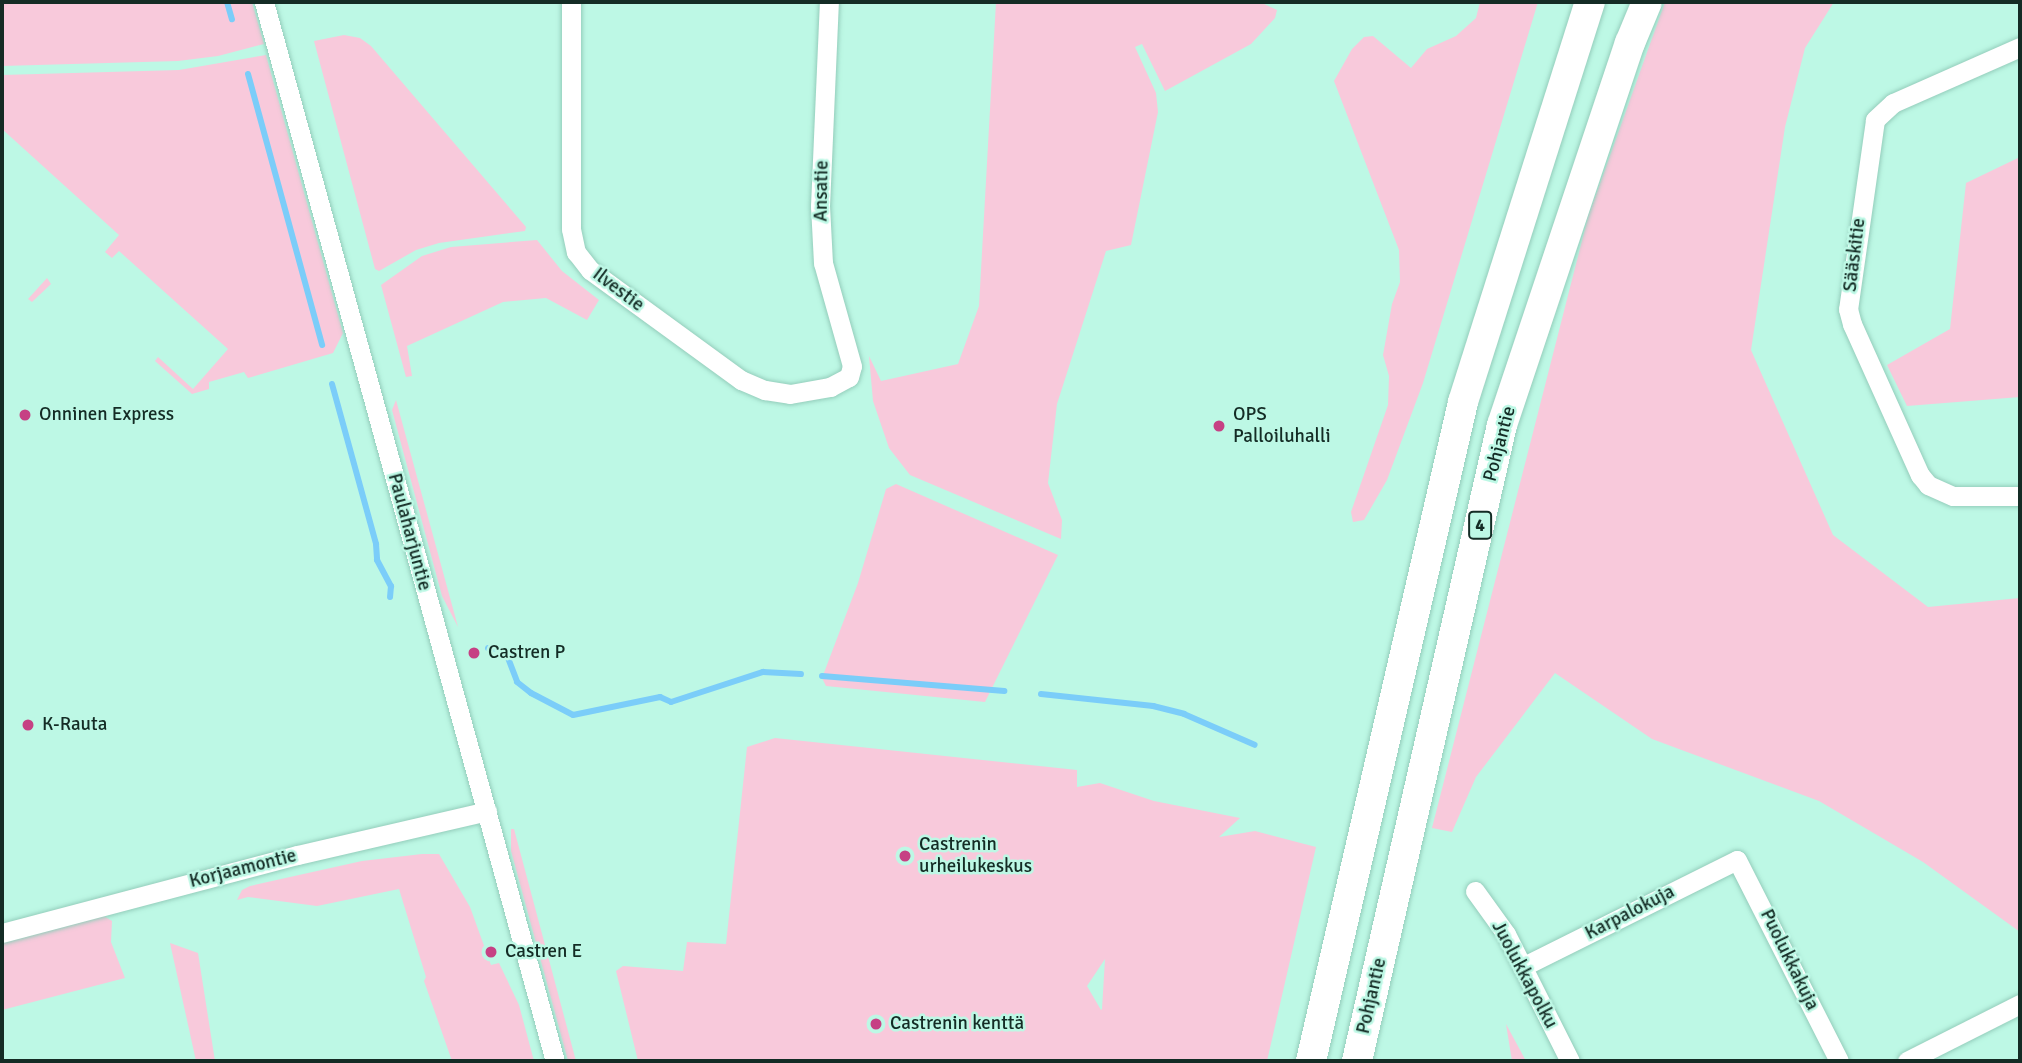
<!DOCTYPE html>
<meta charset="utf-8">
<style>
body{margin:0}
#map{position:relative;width:2022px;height:1063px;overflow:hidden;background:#bdf8e5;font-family:Signika,sans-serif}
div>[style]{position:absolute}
.green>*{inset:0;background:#f8c9db}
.stream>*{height:6px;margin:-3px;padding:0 3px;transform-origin:3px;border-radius:3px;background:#7bcdf9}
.roads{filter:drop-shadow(0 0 2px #94cdbb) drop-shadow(0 0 2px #94cdbb)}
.minor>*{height:19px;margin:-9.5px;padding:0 9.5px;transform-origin:9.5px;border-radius:9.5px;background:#fff}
.highway>*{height:30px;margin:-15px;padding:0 15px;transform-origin:15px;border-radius:15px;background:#fff}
.dots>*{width:19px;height:19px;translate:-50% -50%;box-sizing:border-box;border:4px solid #bdf8e5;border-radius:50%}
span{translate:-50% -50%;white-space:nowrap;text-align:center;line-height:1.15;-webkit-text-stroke:5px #bdf8e5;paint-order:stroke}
.shield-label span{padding:2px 5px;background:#bdf8e5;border:2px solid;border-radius:5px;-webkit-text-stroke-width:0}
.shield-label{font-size:18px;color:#142c25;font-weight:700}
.street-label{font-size:19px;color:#142c25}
.poi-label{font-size:19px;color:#142c25}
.left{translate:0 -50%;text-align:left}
.frame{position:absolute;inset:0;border:4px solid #142c25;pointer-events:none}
</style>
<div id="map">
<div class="green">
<div style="clip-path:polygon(2px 2px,252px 2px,264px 44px,218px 56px,178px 61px,2px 66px)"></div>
<div style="clip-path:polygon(996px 2px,1260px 2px,1277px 10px,1275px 18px,1251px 44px,1165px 91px,1142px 44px,1135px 47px,1156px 93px,1158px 112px,1131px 245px,1106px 251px,1057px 404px,1048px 483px,1062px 520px,1061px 539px,910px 475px,889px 448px,873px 401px,869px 356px,881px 381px,958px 364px,979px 306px)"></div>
<div style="clip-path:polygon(1480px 2px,1538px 2px,1423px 383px,1387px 480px,1364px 520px,1353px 522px,1351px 512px,1388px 405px,1389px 376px,1383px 355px,1392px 304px,1400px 282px,1399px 250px,1334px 81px,1352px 49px,1364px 37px,1373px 36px,1411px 68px,1427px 49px,1456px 36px,1476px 18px)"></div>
<div style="clip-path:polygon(1665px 2px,1834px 2px,1805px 48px,1785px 127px,1751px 350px,1833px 535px,1928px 607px,2020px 598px,2020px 932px,1923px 862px,1819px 801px,1652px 739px,1555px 673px,1476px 777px,1452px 832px,1432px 828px,1588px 217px)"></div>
<div style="clip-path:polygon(344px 35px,360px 38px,371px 46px,526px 227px,525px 231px,439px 243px,416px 250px,379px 271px,375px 269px,314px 41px)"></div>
<div style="clip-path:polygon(266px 55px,343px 333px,333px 353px,248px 378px,244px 372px,209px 382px,209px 389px,192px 394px,155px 361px,158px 357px,193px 389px,228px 349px,119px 251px,112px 258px,105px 252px,119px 235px,2px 129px,2px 75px,179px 70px)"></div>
<div style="clip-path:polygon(2020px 157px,2020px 397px,1907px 406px,1887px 365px,1950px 329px,1966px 183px)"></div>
<div style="clip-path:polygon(537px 240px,562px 271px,599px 300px,587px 320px,546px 298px,503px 302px,407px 346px,412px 376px,406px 377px,381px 285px,422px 256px,451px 247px)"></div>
<div style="clip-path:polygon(47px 278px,51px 284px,32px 302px,28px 299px)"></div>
<div style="clip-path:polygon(396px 400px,458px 627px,442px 596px,392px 410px)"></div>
<div style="clip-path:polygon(896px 484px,1058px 555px,985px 702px,826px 686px,822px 678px,858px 583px,886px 489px)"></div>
<div style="clip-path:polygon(evenodd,775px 738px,1077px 770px,1077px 787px,1100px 783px,1154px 801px,1240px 818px,1219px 837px,1255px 831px,1316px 847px,1267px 1061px,638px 1061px,616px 971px,623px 966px,683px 971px,687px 942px,726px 944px,747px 747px,775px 738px,1105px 959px,1102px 1009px,1101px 1010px,1087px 986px,1105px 959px)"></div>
<div style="clip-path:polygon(511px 829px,514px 829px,576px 1061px,568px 1061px,511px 851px)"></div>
<div style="clip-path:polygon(422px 854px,439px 854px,470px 907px,491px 965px,499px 963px,519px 1005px,534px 1061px,452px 1061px,424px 981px,426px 977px,399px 889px,317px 906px,248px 897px,237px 900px,242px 890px,250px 886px,362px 861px)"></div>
<div style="clip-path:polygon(104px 916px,112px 921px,111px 942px,125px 978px,2px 1010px,2px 943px)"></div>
<div style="clip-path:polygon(170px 943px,198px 953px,215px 1061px,196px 1061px)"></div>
<div style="clip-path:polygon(1506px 1024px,1526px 1061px,1512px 1061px)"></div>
</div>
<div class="stream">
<div style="left:227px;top:2px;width:18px;rotate:74deg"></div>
<div style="left:248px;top:74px;width:281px;rotate:74.7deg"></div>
<div style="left:332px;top:384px;width:166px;rotate:74.6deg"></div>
<div style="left:376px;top:544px;width:16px;rotate:86deg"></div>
<div style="left:377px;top:560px;width:30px;rotate:62deg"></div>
<div style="left:391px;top:586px;width:11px;rotate:95deg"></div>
<div style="left:488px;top:648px;width:17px;rotate:7deg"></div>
<div style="left:505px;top:650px;width:34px;rotate:69deg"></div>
<div style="left:517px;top:682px;width:18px;rotate:38deg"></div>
<div style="left:531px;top:693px;width:47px;rotate:27.6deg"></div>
<div style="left:573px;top:715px;width:89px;rotate:-11.7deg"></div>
<div style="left:660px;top:697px;width:12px;rotate:24deg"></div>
<div style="left:671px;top:702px;width:97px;rotate:-18.1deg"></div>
<div style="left:763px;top:672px;width:38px;rotate:3deg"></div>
<div style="left:822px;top:676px;width:183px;rotate:4.7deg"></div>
<div style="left:1041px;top:694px;width:113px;rotate:6.1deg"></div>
<div style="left:1153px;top:706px;width:32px;rotate:14deg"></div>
<div style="left:1184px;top:714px;width:77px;rotate:23.6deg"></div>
</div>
<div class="roads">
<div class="minor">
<div style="left:264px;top:2px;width:1098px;rotate:74.64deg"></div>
<div style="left:571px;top:2px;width:227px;rotate:90deg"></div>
<div style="left:571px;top:229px;width:24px;rotate:78deg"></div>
<div style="left:576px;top:252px;width:23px;rotate:52deg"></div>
<div style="left:590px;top:270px;width:187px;rotate:36.1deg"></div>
<div style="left:741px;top:380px;width:26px;rotate:23deg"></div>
<div style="left:765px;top:390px;width:25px;rotate:9deg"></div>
<div style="left:790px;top:394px;width:41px;rotate:-9.9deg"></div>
<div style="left:830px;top:387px;width:21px;rotate:-28deg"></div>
<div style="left:849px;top:377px;width:11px;rotate:-75deg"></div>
<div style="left:852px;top:366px;width:107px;rotate:-105.7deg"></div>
<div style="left:823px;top:263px;width:57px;rotate:-93deg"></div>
<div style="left:820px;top:206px;width:204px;rotate:-87.5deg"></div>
<div style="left:2020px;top:47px;width:139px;rotate:156.2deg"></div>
<div style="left:1893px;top:103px;width:25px;rotate:137deg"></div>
<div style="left:1875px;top:120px;width:191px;rotate:98.1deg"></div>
<div style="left:1848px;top:309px;width:16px;rotate:75deg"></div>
<div style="left:1852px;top:324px;width:166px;rotate:65.8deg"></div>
<div style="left:1920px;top:475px;width:13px;rotate:51deg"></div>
<div style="left:1928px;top:485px;width:27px;rotate:24deg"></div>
<div style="left:1953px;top:496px;width:67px"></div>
<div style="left:1475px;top:891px;width:53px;rotate:54.2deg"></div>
<div style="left:1506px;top:934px;width:142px;rotate:63.3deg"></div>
<div style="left:2px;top:933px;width:305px;rotate:-14.8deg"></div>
<div style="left:297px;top:855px;width:195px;rotate:-13deg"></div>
<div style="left:1522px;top:967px;width:240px;rotate:-26.5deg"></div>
<div style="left:1737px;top:860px;width:225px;rotate:63.1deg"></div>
<div style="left:1907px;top:1061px;width:127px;rotate:-26.8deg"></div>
</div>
<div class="highway">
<div style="left:1311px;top:1061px;width:676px;rotate:-77.01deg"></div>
<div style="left:1463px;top:402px;width:420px;rotate:-72.4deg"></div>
<div style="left:1357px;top:1061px;width:652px;rotate:-77.16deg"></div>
<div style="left:1502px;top:425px;width:403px;rotate:-71.5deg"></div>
<div style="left:1630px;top:43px;width:44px;rotate:-67.5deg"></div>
</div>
</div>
<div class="dots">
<div style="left:25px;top:415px;background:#c64184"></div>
<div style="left:1219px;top:426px;background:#c64184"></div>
<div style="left:474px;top:653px;background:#c64184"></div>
<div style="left:28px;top:725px;background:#c64184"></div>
<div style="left:905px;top:856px;background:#c64184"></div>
<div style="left:491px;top:952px;background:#c64184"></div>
<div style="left:876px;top:1024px;background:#c64184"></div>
</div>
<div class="shield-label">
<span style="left:1480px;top:525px">4</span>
</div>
<div class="street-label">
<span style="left:822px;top:191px;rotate:-89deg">Ansatie</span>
<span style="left:1855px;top:255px;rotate:-83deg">Sääskitie</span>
<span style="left:618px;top:290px;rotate:37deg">Ilvestie</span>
<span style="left:1500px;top:444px;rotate:-75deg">Pohjantie</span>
<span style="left:409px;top:532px;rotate:75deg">Paulaharjuntie</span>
<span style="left:243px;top:869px;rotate:-14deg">Korjaamontie</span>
<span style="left:1630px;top:913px;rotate:-27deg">Karpalokuja</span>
<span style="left:1789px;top:960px;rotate:64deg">Puolukkakuja</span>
<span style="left:1524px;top:975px;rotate:62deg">Juolukkapolku</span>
<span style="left:1372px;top:996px;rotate:-77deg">Pohjantie</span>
</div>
<div class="poi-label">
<span class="left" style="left:39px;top:415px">Onninen Express</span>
<span class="left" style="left:1233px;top:426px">OPS<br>Palloiluhalli</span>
<span class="left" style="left:488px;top:653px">Castren P</span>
<span class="left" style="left:42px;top:725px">K-Rauta</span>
<span class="left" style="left:919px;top:856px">Castrenin<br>urheilukeskus</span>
<span class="left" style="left:505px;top:952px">Castren E</span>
<span class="left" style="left:890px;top:1024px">Castrenin kenttä</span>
</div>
<div class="frame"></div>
</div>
